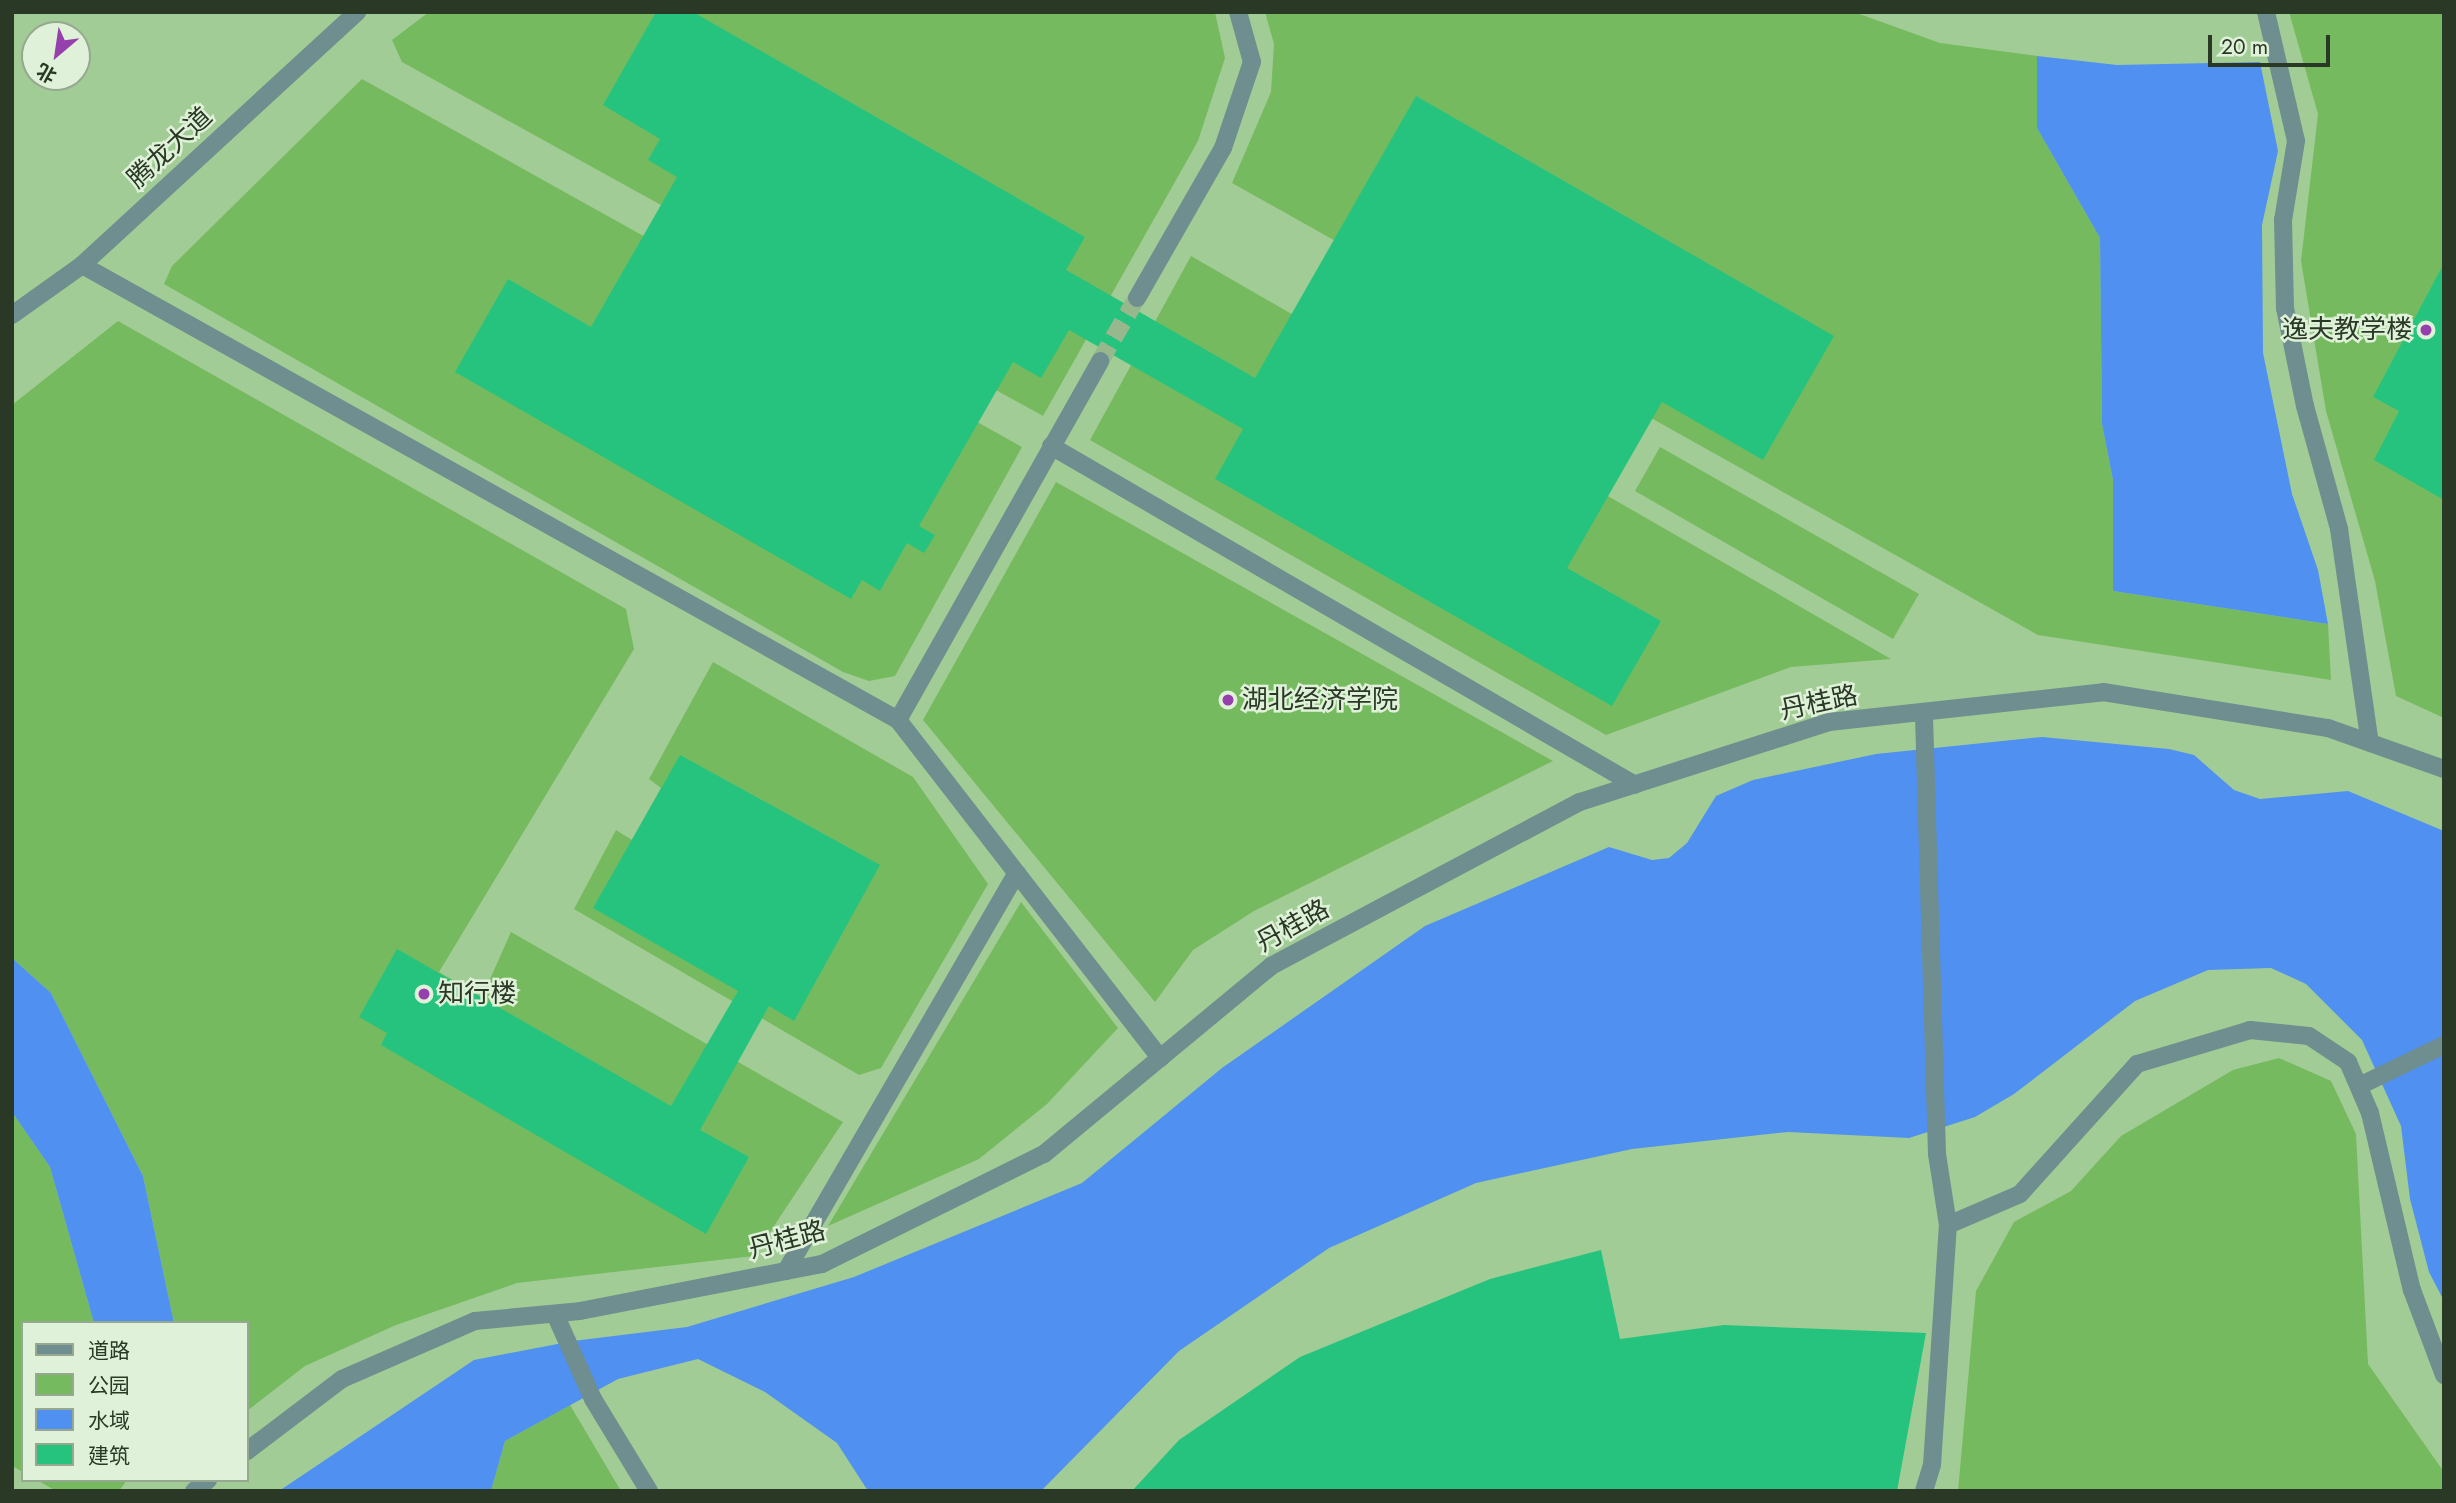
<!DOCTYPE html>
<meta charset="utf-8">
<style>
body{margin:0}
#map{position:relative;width:2456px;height:1503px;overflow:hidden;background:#b2d7a6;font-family:Jost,"Noto Sans SC",sans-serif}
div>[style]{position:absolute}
.built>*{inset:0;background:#a2cc95}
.green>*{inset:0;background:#76ba60}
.water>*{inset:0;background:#5090f0}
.building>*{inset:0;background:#26c37f}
.minor-tunnel>*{height:18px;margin-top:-9px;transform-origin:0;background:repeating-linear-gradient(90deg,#97b78c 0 18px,transparent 0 27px)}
.minor>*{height:18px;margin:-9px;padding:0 9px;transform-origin:9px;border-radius:9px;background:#6f8e8f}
.dots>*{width:19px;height:19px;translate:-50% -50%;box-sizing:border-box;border:4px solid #dff2d9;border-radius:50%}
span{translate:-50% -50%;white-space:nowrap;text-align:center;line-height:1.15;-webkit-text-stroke:5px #dff2d9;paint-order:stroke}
.street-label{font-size:26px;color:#2a3925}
.poi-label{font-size:26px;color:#2a3925}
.right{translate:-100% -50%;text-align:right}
.left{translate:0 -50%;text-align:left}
.frame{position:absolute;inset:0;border:14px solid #2a3925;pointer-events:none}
.legend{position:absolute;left:21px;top:1321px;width:228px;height:161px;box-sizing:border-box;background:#dff2d9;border:2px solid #97a891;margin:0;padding:9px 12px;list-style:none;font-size:21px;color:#2a3925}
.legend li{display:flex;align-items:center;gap:14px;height:35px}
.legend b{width:35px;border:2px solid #97a891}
.north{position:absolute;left:21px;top:21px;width:70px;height:70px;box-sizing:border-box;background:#dff2d9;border:2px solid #97a891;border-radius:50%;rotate:209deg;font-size:19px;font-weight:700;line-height:28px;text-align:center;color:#2a3925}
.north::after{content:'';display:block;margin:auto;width:24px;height:32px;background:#9640ad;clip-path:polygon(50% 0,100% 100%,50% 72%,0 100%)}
.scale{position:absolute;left:2208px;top:35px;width:122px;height:32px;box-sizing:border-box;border:4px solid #2a3925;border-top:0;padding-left:9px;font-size:21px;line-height:24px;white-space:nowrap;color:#2a3925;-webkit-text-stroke:5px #dff2d9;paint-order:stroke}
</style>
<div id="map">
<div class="built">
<div style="clip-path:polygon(evenodd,12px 12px,2444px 12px,2444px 1491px,12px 1491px,12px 12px,35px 35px,77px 35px,77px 77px,35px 77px,35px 35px,12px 12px,23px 1323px,247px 1323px,247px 1480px,23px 1480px,23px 1323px)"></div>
</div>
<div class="green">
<div style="clip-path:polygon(429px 12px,1215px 12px,1225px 58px,1198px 141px,1043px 416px,402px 62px,392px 40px)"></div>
<div style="clip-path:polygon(1265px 12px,1854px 12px,1940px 43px,2037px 56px,2037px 128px,2100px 238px,2102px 424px,2113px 480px,2113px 591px,2328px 624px,2331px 680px,2038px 635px,1232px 183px,1271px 92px,1274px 44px)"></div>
<div style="clip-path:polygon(2289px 12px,2444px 12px,2444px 718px,2396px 696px,2375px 581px,2326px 411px,2301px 261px,2318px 114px)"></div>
<div style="clip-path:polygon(362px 79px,1022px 447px,895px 676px,869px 681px,843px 672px,164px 284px,172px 266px)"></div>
<div style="clip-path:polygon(1191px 256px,1891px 659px,1791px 667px,1606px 735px,1090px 440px)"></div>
<div style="clip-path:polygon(118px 321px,626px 609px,634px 649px,439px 972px,482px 997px,511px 932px,843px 1122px,754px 1256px,517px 1283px,396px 1325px,305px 1366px,247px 1411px,247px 1323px,174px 1323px,143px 1176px,51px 993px,12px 958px,12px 405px)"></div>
<div style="clip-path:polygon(1660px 447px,1919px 594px,1893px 639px,1635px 491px)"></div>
<div style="clip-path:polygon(1056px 482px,1553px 761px,1254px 911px,1193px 950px,1155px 1002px,923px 720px)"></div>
<div style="clip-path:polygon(713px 662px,913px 777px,988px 884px,881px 1068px,859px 1075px,574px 909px,616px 830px,632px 840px,661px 788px,649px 779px)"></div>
<div style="clip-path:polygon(1021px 902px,1118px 1028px,1047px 1104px,979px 1159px,828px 1226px)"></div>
<div style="clip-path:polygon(2279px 1058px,2331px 1081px,2356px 1134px,2368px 1364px,2444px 1472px,2444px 1491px,1958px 1491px,1976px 1291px,2014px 1222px,2071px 1191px,2121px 1136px,2233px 1070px)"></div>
<div style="clip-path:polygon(12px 1112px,50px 1167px,94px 1323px,23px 1323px,23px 1472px,12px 1466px)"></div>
<div style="clip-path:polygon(570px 1405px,621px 1491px,491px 1491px,505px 1441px)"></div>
<div style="clip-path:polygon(37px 1480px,127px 1480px,119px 1491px,56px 1491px)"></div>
</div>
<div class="water">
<div style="clip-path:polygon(2037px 56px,2117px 65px,2260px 62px,2278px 151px,2262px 225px,2263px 353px,2292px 494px,2318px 570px,2328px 624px,2113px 591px,2113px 480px,2102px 424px,2100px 238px,2037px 128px)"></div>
<div style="clip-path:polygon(2042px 737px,2169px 749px,2194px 755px,2234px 790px,2260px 799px,2348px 791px,2444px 831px,2444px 1301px,2429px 1272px,2410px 1199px,2401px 1126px,2362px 1040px,2306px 984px,2271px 968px,2208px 970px,2135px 1001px,2014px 1094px,1975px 1117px,1909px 1138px,1788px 1132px,1632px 1149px,1476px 1183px,1329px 1248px,1179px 1351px,1041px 1491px,868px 1491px,837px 1443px,765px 1392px,698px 1359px,618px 1379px,505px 1441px,491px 1491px,279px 1491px,474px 1360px,573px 1341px,687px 1327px,854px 1277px,1082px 1183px,1222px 1068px,1425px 926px,1609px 847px,1652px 860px,1669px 858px,1687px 843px,1716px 796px,1753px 780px,1876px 754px)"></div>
<div style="clip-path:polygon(12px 958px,51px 993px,143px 1176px,174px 1323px,94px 1323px,50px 1167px,12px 1112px)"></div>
</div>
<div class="building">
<div style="clip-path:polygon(656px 12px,693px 12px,1085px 237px,1066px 270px,1255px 378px,1416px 96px,1834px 336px,1763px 460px,1662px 402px,1567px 568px,1661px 621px,1612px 706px,1215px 479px,1243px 429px,1069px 330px,1041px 378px,1013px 362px,919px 526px,935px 535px,924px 553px,907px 543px,880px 591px,862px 580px,851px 599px,455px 372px,508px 279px,591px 327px,677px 177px,648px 160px,660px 139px,603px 105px)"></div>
<div style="clip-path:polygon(2444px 263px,2444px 500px,2374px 460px,2399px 411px,2373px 397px)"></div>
<div style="clip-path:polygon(680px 755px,880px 865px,794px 1021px,769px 1006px,700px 1130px,749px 1157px,706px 1234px,381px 1045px,387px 1033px,359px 1017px,397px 949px,671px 1106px,738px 991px,593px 908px)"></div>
<div style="clip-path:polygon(1601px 1250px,1620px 1339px,1724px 1325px,1926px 1333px,1897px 1491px,1132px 1491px,1179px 1440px,1300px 1357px,1490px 1279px)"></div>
</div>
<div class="minor-tunnel">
<div style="left:1100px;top:361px;width:73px;rotate:-59.6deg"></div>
</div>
<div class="minor">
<div style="left:2266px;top:12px;width:132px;rotate:76.9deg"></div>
<div style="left:2296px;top:141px;width:80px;rotate:99.3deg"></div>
<div style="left:2283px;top:220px;width:88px;rotate:88.7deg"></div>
<div style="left:2285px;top:308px;width:100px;rotate:78.5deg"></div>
<div style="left:2305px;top:406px;width:128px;rotate:74.5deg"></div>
<div style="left:2339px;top:529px;width:216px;rotate:81.8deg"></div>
<div style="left:82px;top:265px;width:934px;rotate:29.14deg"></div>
<div style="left:898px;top:720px;width:428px;rotate:52.2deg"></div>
<div style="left:1137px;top:298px;width:173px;rotate:-60.2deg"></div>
<div style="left:1223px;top:148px;width:91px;rotate:-71.4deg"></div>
<div style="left:1252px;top:62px;width:52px;rotate:-105.6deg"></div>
<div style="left:12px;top:315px;width:86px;rotate:-35.5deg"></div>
<div style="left:82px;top:265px;width:374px;rotate:-42.6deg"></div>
<div style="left:1051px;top:446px;width:675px;rotate:30.13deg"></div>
<div style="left:898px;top:720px;width:412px;rotate:-60.6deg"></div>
<div style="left:2359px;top:1086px;width:94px;rotate:-25.8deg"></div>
<div style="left:1948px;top:1225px;width:78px;rotate:-23.3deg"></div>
<div style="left:2020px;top:1194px;width:175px;rotate:-48deg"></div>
<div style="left:2137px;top:1064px;width:118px;rotate:-16.7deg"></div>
<div style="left:2250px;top:1030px;width:59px;rotate:5.8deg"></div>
<div style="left:2309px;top:1036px;width:47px;rotate:33.7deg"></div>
<div style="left:2348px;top:1062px;width:56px;rotate:66.7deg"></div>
<div style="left:2370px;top:1113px;width:182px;rotate:76.7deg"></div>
<div style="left:2412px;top:1290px;width:91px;rotate:69.4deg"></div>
<div style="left:786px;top:1271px;width:460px;rotate:-59.9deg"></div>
<div style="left:555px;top:1314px;width:93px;rotate:65.9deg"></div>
<div style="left:593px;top:1399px;width:108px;rotate:58.7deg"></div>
<div style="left:247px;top:1451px;width:119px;rotate:-37.2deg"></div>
<div style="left:342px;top:1379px;width:145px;rotate:-23.6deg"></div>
<div style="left:475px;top:1321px;width:105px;rotate:-5.4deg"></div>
<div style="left:580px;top:1311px;width:247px;rotate:-11deg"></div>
<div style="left:822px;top:1264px;width:248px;rotate:-26.4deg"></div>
<div style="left:1044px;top:1154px;width:295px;rotate:-39.6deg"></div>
<div style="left:1271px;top:966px;width:350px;rotate:-28deg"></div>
<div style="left:1580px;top:802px;width:262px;rotate:-17.8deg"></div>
<div style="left:1829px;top:722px;width:276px;rotate:-6.2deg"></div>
<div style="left:2103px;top:692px;width:228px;rotate:9.1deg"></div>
<div style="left:2328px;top:728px;width:123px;rotate:19.5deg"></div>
<div style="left:194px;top:1491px;width:18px;rotate:-38deg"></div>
<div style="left:1924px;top:1491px;width:27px;rotate:-73deg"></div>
<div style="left:1932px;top:1465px;width:241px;rotate:-86.2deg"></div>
<div style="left:1948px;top:1225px;width:72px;rotate:-98.8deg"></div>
<div style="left:1937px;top:1154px;width:442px;rotate:-91.7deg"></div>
</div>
<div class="dots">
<div style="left:2426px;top:330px;background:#9640ad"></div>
<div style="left:1228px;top:700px;background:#9640ad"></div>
<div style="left:424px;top:994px;background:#9640ad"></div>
</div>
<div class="street-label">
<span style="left:170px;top:148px;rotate:-43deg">腾龙大道</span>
<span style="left:1819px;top:703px;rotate:-12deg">丹桂路</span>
<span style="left:1293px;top:926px;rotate:-29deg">丹桂路</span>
<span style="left:787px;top:1240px;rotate:-15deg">丹桂路</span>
</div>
<div class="poi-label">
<span class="right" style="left:2412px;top:330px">逸夫教学楼</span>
<span class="left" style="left:1242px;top:700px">湖北经济学院</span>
<span class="left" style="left:438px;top:994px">知行楼</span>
</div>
<div class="frame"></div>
<ul class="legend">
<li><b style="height:9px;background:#6f8e8f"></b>道路</li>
<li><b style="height:19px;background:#76ba60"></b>公园</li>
<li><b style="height:19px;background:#5090f0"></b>水域</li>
<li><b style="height:19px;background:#26c37f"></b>建筑</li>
</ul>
<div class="north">北</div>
<div class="scale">20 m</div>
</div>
